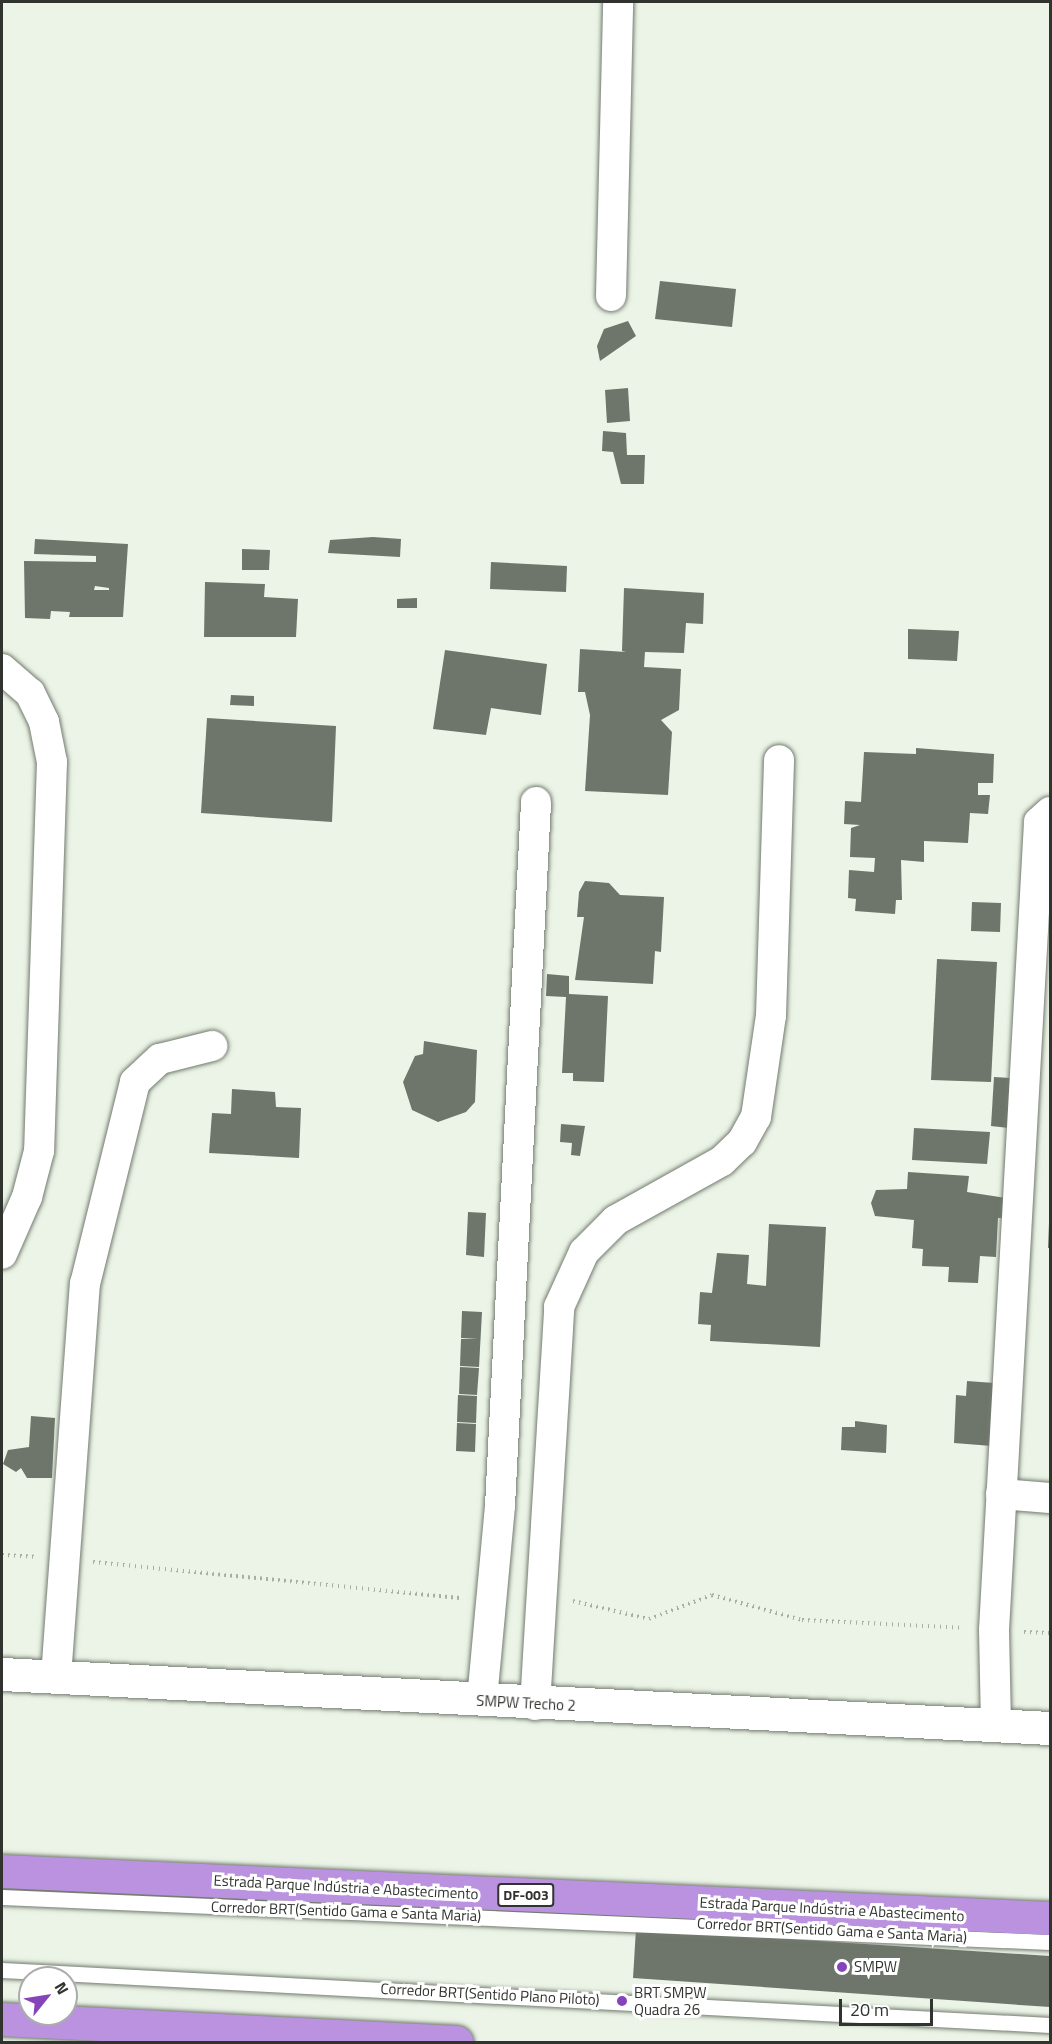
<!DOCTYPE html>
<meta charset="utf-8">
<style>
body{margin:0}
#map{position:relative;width:1052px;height:2044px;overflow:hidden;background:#ebf4e7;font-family:"Titillium Web",sans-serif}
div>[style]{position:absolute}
.building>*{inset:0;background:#6e756a}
.path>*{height:4px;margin-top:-2px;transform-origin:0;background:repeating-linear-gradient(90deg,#a7aea4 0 1.5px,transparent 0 6px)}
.roads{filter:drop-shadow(0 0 2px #737b6f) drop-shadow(0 0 2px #737b6f)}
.service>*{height:15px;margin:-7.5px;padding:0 7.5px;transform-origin:7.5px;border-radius:7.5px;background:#fff}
.minor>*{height:30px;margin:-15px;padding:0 15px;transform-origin:15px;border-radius:15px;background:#fff}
.tertiary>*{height:33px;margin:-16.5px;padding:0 16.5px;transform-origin:16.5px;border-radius:16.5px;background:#fff}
.trunk>*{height:33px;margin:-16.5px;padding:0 16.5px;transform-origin:16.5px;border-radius:16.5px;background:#ba92e0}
.dots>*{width:16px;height:16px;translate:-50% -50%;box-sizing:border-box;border:3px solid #fff;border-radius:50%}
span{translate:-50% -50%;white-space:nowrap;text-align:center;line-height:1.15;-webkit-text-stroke:6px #fff;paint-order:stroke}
.shield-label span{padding:2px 4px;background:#fff;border:2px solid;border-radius:4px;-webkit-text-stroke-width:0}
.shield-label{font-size:14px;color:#30332e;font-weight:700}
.street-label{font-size:15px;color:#30332e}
.poi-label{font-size:15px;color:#30332e}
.left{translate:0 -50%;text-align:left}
.frame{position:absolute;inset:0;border:3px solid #30332e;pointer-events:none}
.north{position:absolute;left:18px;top:1966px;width:60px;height:60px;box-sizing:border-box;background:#fff;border:2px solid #acadab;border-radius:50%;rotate:60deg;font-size:16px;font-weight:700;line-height:24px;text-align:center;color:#30332e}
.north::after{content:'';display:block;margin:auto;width:21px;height:27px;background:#8544b9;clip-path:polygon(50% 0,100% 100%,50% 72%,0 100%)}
.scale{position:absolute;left:839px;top:1999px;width:94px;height:27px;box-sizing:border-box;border:3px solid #30332e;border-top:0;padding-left:8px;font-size:18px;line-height:21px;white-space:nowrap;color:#30332e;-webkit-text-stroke:4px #fff;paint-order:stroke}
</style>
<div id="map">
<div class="building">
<div style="clip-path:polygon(660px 281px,736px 289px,732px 327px,655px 319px)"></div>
<div style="clip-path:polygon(628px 321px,636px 336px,600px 361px,597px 346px,604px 329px)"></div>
<div style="clip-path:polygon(628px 388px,630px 421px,607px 423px,605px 390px)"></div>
<div style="clip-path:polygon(603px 431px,626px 433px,627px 455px,645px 455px,644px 484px,621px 484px,613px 452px,602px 451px)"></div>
<div style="clip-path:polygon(373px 537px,401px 539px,400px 557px,328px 553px,330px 540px)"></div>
<div style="clip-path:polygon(evenodd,35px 539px,128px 544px,123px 617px,69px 617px,70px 612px,51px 611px,50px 619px,25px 618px,24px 561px,96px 562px,96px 556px,34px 554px,35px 539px,95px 586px,109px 588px,109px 590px,94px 590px,95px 586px)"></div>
<div style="clip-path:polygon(242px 549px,270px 550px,269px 570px,242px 570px)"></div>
<div style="clip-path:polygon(491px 562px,567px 566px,566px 592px,490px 589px)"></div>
<div style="clip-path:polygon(205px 582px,265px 584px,264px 597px,298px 599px,296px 637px,204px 637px)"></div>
<div style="clip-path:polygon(624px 588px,704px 593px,703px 624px,686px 623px,684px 653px,645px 652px,644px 667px,681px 669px,679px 710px,661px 720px,672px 732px,668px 795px,585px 791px,590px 715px,585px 692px,578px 692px,580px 649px,626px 652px,622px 651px)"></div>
<div style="clip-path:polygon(417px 598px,417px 608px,397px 608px,397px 599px)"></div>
<div style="clip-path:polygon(908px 629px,959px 631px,957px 661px,908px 659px)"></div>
<div style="clip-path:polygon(445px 650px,547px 664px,541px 715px,491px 708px,486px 735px,433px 729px)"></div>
<div style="clip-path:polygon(231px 695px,254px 696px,254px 706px,230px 705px)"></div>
<div style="clip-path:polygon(207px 718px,336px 726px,332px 822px,201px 813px)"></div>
<div style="clip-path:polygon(916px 748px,994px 754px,993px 783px,978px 783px,978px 795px,990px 795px,988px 814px,970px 813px,968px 843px,924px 841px,924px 862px,901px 860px,902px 900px,896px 900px,895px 914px,855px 911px,856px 899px,848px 898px,849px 870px,874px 872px,875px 858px,850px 857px,851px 828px,860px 825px,844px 824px,845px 801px,861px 802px,864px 752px,916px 754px)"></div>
<div style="clip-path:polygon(585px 881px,609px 883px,620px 895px,664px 897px,661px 952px,655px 951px,653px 984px,575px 980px,584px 917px,577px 917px,579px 892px)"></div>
<div style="clip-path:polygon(972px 902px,1001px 903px,1000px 932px,971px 931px)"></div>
<div style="clip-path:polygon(937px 959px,997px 962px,991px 1082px,931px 1080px)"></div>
<div style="clip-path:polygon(547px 974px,569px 976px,569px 994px,608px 996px,604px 1082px,573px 1081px,573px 1073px,562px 1073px,566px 997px,546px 996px)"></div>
<div style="clip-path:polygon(424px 1041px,477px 1050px,475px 1102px,466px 1112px,438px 1122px,412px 1110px,403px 1082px,415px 1056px,423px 1054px)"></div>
<div style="clip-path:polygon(994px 1077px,1011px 1078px,1009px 1128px,991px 1126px)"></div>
<div style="clip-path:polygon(232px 1089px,275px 1092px,276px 1107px,301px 1108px,299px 1158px,209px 1153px,212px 1113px,231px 1114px)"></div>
<div style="clip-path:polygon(561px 1124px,585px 1126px,580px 1156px,571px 1155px,572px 1143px,560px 1142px)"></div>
<div style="clip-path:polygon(914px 1128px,990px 1132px,987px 1164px,912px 1160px)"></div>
<div style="clip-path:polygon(908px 1172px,969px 1176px,967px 1192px,1006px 1198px,1005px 1218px,998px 1218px,996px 1257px,980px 1256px,978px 1283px,948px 1282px,949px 1267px,922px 1266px,923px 1249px,912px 1248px,914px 1220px,875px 1216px,871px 1203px,876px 1190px,907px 1189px)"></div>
<div style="clip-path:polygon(468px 1212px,486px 1213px,484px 1257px,466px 1255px)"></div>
<div style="clip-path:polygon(1049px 1223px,1050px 1223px,1050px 1248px,1048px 1248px)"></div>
<div style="clip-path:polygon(769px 1224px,826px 1227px,820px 1347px,710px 1341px,711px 1325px,698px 1324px,700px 1292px,712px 1293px,717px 1253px,749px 1255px,747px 1284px,766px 1286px)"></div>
<div style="clip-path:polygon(462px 1311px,482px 1312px,479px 1367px,460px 1366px,461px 1339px,478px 1339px,461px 1338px)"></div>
<div style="clip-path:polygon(460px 1367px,479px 1368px,477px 1395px,459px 1394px)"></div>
<div style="clip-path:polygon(967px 1381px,994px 1383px,992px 1446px,954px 1443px,956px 1395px,966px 1396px)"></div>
<div style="clip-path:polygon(458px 1395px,477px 1396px,476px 1423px,457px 1422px)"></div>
<div style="clip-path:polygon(31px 1416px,55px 1418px,52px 1478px,27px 1478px,21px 1468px,16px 1472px,3px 1464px,8px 1450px,29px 1447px)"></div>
<div style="clip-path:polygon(855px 1421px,887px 1425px,886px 1453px,841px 1450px,842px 1427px,855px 1427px)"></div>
<div style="clip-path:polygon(457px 1423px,476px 1424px,475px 1452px,456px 1451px)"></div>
<div style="clip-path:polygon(636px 1929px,1050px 1956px,1050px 2007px,633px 1978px)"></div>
</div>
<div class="path">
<div style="left:2px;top:1555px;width:33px;rotate:3deg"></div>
<div style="left:93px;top:1562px;width:371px;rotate:5.6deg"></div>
<div style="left:573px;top:1601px;width:78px;rotate:13.3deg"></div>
<div style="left:649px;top:1619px;width:67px;rotate:-20.9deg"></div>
<div style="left:712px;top:1595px;width:93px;rotate:15.5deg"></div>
<div style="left:802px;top:1620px;width:161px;rotate:2.8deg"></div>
<div style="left:1024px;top:1632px;width:26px;rotate:2deg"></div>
</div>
<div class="roads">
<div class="service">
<div style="left:2px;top:1897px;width:1049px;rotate:2.46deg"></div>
<div style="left:2px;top:1970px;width:1049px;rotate:3deg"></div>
</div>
<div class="minor">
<div style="left:611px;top:296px;width:294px;rotate:-88.6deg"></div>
<div style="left:2px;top:669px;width:37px;rotate:41deg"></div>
<div style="left:30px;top:693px;width:32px;rotate:64deg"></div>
<div style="left:44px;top:722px;width:41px;rotate:78.7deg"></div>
<div style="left:52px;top:762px;width:389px;rotate:91.9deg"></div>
<div style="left:39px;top:1151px;width:48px;rotate:104.6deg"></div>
<div style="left:27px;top:1197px;width:62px;rotate:113.7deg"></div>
<div style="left:1001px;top:1494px;width:49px;rotate:4.7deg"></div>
<div style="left:56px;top:1677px;width:394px;rotate:-85.8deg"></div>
<div style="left:85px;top:1284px;width:208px;rotate:-76.1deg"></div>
<div style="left:135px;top:1082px;width:34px;rotate:-43deg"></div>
<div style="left:160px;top:1059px;width:54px;rotate:-14deg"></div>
<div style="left:482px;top:1700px;width:195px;rotate:-84.7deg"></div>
<div style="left:500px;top:1506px;width:705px;rotate:-87.07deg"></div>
<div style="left:535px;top:1705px;width:399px;rotate:-86.5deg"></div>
<div style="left:559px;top:1307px;width:60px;rotate:-65.6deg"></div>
<div style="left:584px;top:1252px;width:45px;rotate:-45deg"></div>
<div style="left:616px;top:1220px;width:121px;rotate:-29.1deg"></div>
<div style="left:722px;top:1161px;width:28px;rotate:-44deg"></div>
<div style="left:742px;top:1142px;width:29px;rotate:-61deg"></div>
<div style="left:756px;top:1117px;width:102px;rotate:-81.6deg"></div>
<div style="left:771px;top:1016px;width:256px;rotate:-88.2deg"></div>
<div style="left:996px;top:1725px;width:95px;rotate:-91.2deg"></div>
<div style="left:994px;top:1630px;width:809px;rotate:-86.81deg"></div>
<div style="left:1039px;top:822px;width:15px;rotate:-42deg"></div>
</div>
<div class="tertiary">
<div style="left:2px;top:1674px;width:1049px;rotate:2.95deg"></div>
</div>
<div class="trunk">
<div style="left:2px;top:1871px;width:1049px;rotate:2.57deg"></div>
<div style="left:2px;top:2019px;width:455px;rotate:2.9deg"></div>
</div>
</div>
<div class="dots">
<div style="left:842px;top:1967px;background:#8544b9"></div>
<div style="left:622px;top:2001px;background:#8544b9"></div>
</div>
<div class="shield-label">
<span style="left:526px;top:1895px">DF-003</span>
</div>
<div class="street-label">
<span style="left:526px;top:1703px;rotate:3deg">SMPW Trecho 2</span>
<span style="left:346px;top:1887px;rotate:3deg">Estrada Parque Indústria e Abastecimento</span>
<span style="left:832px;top:1909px;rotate:3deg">Estrada Parque Indústria e Abastecimento</span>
<span style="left:346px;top:1911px;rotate:2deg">Corredor BRT(Sentido Gama e Santa Maria)</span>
<span style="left:832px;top:1930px;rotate:3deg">Corredor BRT(Sentido Gama e Santa Maria)</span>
<span style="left:490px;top:1994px;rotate:3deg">Corredor BRT(Sentido Plano Piloto)</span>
</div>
<div class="poi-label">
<span class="left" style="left:854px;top:1967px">SMPW</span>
<span class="left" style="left:634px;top:2001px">BRT SMPW<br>Quadra 26</span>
</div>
<div class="frame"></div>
<div class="north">N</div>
<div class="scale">20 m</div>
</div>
